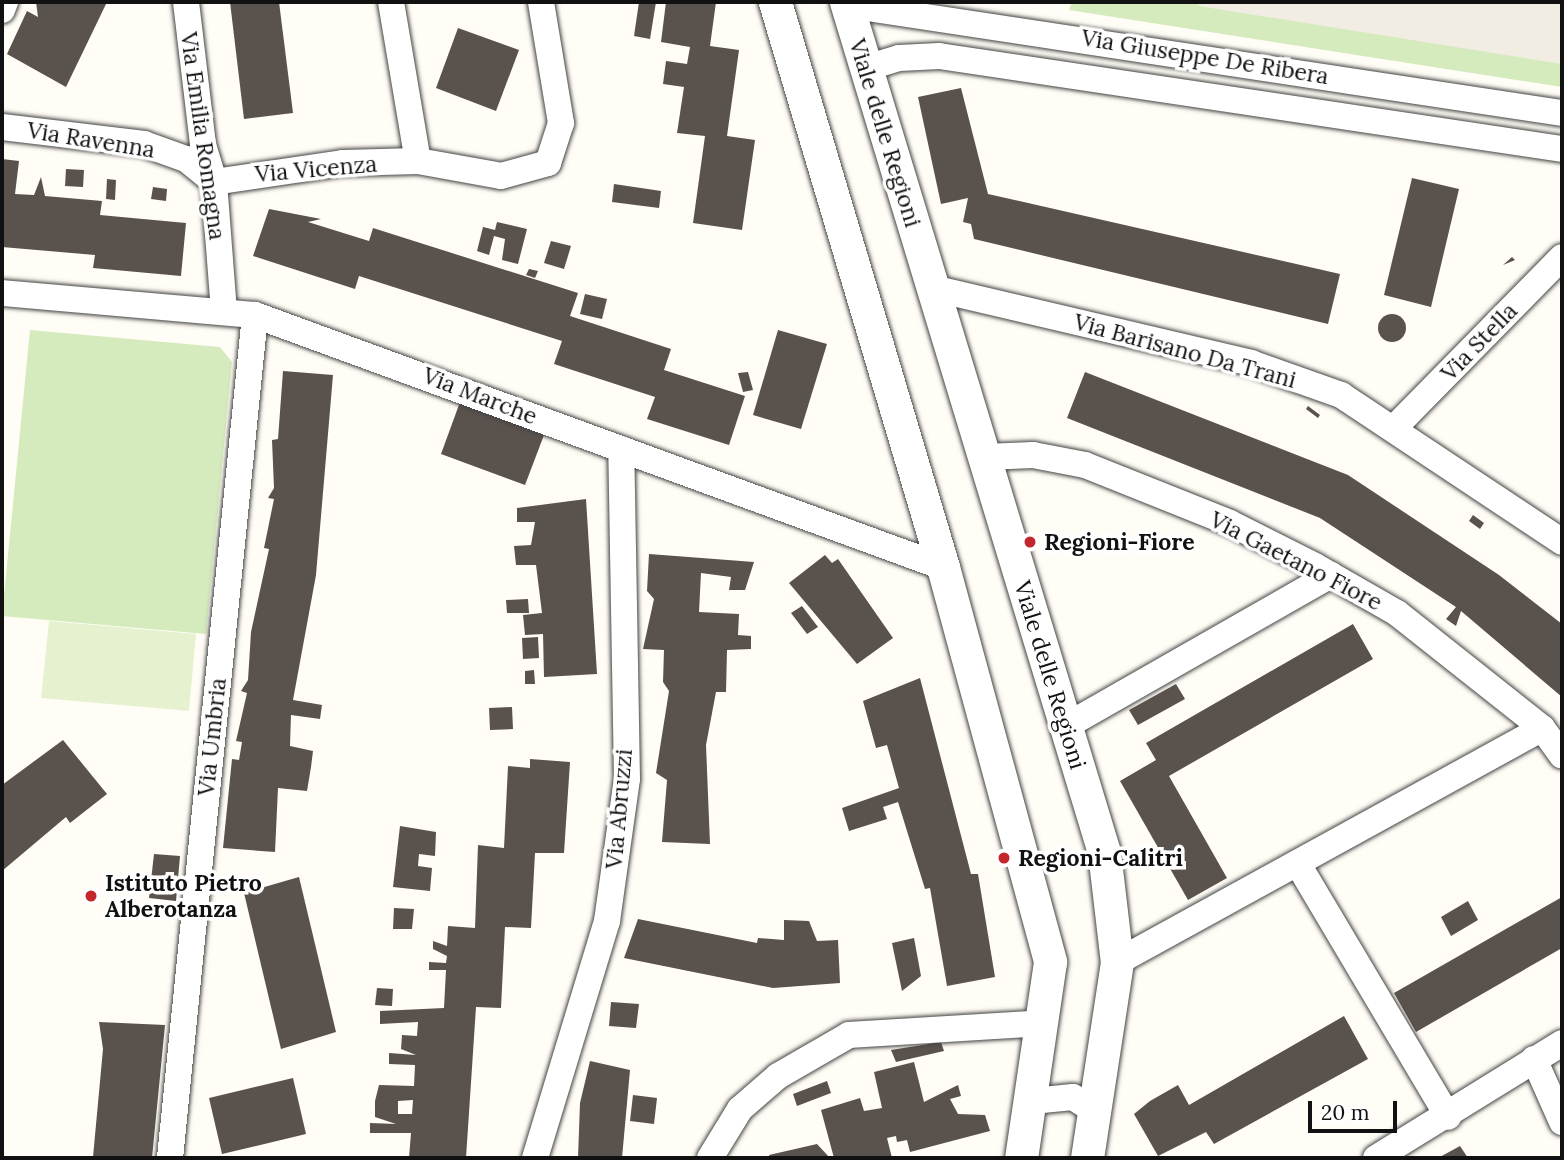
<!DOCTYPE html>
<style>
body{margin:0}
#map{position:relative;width:1564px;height:1160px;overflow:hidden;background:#fffdf5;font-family:Lora,serif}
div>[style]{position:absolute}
.green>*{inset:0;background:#d5ebbd}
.pitch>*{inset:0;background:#e6f2cf}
.plaza>*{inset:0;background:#f1ede2}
.building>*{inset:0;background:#5a524d}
.round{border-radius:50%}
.roads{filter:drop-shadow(0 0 2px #444) drop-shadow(0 0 2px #444)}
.minor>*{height:26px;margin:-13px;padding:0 13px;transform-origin:13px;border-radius:13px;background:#fff}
.tertiary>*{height:33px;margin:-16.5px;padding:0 16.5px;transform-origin:16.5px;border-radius:16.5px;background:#fff}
.dots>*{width:19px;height:19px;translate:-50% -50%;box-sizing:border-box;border:4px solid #fff;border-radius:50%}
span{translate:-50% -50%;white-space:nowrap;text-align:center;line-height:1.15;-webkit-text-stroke:7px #fff;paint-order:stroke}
.street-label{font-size:23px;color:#111}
.poi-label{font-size:23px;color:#111;font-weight:700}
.left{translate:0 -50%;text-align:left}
.frame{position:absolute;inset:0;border:4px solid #111;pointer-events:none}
.scale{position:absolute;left:1308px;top:1101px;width:89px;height:32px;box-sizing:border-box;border:4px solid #111;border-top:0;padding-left:9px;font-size:21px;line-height:24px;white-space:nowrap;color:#111;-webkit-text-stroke:5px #fff;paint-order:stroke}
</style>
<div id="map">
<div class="green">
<div style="clip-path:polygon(1072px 2px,1562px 2px,1562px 87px,1069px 10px)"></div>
<div style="clip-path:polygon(30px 330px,220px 347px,232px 362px,206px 634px,2px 616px)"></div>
</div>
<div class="pitch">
<div style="clip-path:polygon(49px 621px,196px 634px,189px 711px,41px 698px)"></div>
</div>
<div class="plaza">
<div style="clip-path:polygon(1197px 2px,1562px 2px,1562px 64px,1199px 6px)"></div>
</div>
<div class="building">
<div style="clip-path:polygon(36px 2px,107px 2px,66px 87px,7px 54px,27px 11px,38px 17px)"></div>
<div style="clip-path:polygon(230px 2px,279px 2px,293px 113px,244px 119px)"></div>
<div style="clip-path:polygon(639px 2px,656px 2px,650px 39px,634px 36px)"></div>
<div style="clip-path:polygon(666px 2px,716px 2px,710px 46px,739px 50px,727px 136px,755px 140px,742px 230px,693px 223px,705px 136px,677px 133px,684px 87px,663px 84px,666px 61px,687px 64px,690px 47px,661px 42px)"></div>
<div style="clip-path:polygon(458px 28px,519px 50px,496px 111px,436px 88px)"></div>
<div style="clip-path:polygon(961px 88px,988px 194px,1340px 274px,1328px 324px,974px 239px,971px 224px,963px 222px,968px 198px,941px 204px,918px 97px)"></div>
<div style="clip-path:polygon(2px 159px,19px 161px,15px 194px,34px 195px,41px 177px,45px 196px,102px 201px,100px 215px,186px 223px,181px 276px,93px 268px,95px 255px,2px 247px)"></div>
<div style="clip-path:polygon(66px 169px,84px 170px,83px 187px,65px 186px)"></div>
<div style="clip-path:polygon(1412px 178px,1459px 189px,1431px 307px,1384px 295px)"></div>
<div style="clip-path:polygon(107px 179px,116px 180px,115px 200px,106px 199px)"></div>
<div style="clip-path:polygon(614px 184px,661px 191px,659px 208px,612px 202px)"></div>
<div style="clip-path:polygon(153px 187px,167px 189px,166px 201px,151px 199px)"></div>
<div style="clip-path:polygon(269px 209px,321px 219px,308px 222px,369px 241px,373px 228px,578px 293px,570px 316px,671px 349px,664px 370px,745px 396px,729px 445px,647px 419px,655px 397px,554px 364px,562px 341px,359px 276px,355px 289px,253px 256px)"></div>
<div style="clip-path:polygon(497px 222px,527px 229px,518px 264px,502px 260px,505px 239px,494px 236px,489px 255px,477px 251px,483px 227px,495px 230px)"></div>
<div style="clip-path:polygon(551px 241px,571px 246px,564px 269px,544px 263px)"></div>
<div style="clip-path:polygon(1512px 257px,1515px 260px,1503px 265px)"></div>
<div style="clip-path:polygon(529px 269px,538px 271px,535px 278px,526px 275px)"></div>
<div style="clip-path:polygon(585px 294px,607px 299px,602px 319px,580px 314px)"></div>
<div class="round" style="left:1378px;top:314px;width:28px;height:28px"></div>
<div style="clip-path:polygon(778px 330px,827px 344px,801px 429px,753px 415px)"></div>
<div style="clip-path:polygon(283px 371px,333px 375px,316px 575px,293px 700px,322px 705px,320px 719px,291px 715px,290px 746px,313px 751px,311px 767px,307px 791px,278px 788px,275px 852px,223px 848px,232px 759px,239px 760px,242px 742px,236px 741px,247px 693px,241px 691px,248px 680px,251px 632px,269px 549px,264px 548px,274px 499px,268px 498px,274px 488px,272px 440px,278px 439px)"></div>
<div style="clip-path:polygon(748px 372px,753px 390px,743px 392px,738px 373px)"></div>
<div style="clip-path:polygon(1085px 372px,1348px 475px,1499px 575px,1562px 624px,1562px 697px,1461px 611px,1456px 626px,1446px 619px,1456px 607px,1320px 518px,1067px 418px)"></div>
<div style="clip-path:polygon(460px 402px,544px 435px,525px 485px,441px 454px)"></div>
<div style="clip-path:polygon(1308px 406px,1320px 415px,1318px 418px,1306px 409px)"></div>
<div style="clip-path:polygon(586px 499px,597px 674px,544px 677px,543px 634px,525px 635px,523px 615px,542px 613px,536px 565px,516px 565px,514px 546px,531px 545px,535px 522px,517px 522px,517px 508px)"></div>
<div style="clip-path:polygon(1473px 515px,1484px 523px,1480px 529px,1469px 521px)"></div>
<div style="clip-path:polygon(649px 554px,754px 562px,745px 590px,729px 590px,731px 577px,701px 573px,699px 612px,739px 614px,738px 635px,751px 636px,751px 649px,727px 650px,726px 692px,716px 692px,706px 745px,710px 844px,662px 842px,667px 780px,656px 773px,669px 691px,663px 682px,664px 650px,643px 649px,654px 599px,647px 591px)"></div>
<div style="clip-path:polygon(825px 555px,832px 563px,838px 559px,893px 638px,857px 664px,789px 583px)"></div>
<div style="clip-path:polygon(528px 599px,529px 613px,507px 613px,506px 600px)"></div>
<div style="clip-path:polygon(802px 606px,818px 627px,807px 634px,791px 613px)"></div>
<div style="clip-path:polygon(1353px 624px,1373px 659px,1169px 776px,1227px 878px,1188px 900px,1120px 781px,1156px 760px,1146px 743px)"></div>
<div style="clip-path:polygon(538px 637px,539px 658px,523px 659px,522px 638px)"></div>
<div style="clip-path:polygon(534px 670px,535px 684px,525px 684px,525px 671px)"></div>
<div style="clip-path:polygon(920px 678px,971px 874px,978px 874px,995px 977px,947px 986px,930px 888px,925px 889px,898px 802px,883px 807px,887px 819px,849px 831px,842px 808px,899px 788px,887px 745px,876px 748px,863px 701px)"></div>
<div style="clip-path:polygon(1176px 684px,1185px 699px,1138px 725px,1129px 710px)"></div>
<div style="clip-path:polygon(512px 707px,513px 729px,490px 730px,489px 708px)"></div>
<div style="clip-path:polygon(63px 740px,107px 794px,70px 823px,66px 817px,2px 871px,2px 785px)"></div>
<div style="clip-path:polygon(evenodd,530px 759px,570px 762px,564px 853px,535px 853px,531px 928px,505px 927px,501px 1008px,476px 1007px,466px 1158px,409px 1158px,411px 1133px,370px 1133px,370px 1123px,396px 1124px,375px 1117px,375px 1101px,379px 1085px,414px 1086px,415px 1065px,389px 1064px,389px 1053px,416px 1055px,401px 1049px,402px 1035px,417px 1036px,418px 1022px,380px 1024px,380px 1011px,444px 1008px,446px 970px,429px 970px,429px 962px,446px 963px,447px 956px,433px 949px,433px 941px,447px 946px,448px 926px,475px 928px,478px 845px,504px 848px,508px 766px,530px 768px,530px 759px,413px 1100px,412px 1114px,398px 1114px,398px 1101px,413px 1100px)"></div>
<div style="clip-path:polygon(400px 826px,436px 832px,435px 856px,419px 854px,418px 866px,432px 868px,430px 891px,393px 887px)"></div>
<div style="clip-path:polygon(154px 854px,180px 856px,176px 901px,149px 898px)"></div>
<div style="clip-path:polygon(299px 877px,336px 1032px,281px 1049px,244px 893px)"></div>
<div style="clip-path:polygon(1562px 897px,1562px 948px,1416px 1032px,1394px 993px)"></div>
<div style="clip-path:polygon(1468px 901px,1478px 920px,1451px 936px,1441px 917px)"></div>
<div style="clip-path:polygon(394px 908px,414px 909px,412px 929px,393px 929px)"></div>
<div style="clip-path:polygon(638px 919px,757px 943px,758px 938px,784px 940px,784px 920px,809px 921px,817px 941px,838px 940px,840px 983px,773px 988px,624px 958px)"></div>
<div style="clip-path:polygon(914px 938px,921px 976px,902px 991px,892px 943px)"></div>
<div style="clip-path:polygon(377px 988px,393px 989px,392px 1006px,375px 1005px)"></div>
<div style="clip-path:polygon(611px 1002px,639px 1004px,636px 1028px,609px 1026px)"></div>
<div style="clip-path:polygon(1344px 1016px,1368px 1059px,1214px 1144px,1206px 1132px,1158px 1156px,1134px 1114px,1150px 1101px,1178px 1085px,1189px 1105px)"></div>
<div style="clip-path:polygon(99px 1022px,165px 1025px,152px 1158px,93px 1157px,103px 1049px)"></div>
<div style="clip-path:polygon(941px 1042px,944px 1051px,896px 1062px,891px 1050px)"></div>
<div style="clip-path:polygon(590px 1061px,630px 1070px,622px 1158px,578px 1158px,580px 1103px)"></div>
<div style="clip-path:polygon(914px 1062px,924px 1102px,958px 1085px,961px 1096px,950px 1099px,958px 1114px,985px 1115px,990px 1131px,910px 1152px,907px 1140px,897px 1142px,896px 1136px,887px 1138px,892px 1158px,834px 1158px,821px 1110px,860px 1098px,864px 1111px,882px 1108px,874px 1072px)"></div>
<div style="clip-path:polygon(293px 1078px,306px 1134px,222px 1154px,209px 1098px)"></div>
<div style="clip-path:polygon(827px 1081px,831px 1093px,797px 1106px,793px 1094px)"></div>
<div style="clip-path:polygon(633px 1095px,657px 1098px,654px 1124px,630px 1121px)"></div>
<div style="clip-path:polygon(817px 1144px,830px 1158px,770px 1158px,769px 1155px)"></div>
<div style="clip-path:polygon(1460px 1146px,1468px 1158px,1438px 1158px)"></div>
</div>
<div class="roads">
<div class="minor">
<div style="left:186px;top:2px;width:144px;rotate:83.2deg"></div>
<div style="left:203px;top:145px;width:39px;rotate:73deg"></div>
<div style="left:214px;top:182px;width:130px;rotate:85.6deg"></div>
<div style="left:391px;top:2px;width:161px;rotate:80.4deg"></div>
<div style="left:847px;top:5px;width:723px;rotate:8.59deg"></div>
<div style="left:2px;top:10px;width:9px;rotate:-69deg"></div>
<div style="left:866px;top:68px;width:34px;rotate:-17deg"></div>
<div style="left:899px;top:58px;width:40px;rotate:-2.9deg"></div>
<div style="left:939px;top:56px;width:630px;rotate:8.49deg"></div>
<div style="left:2px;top:127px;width:143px;rotate:6.8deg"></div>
<div style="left:144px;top:144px;width:45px;rotate:19.7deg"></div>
<div style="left:186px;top:159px;width:36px;rotate:39deg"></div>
<div style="left:214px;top:182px;width:130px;rotate:-8.4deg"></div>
<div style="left:343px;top:163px;width:75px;rotate:-1.5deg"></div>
<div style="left:418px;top:161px;width:84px;rotate:10.2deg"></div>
<div style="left:501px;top:176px;width:49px;rotate:-15.5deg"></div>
<div style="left:548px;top:163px;width:42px;rotate:-72deg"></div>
<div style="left:561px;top:123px;width:123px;rotate:-99.4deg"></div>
<div style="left:932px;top:288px;width:328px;rotate:13.2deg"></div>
<div style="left:1251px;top:363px;width:96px;rotate:19.6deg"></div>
<div style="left:1341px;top:395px;width:265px;rotate:33.6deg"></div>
<div style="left:2px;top:293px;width:254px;rotate:5deg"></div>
<div style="left:255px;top:315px;width:733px;rotate:20.12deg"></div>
<div style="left:1395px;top:427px;width:238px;rotate:-45.5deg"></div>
<div style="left:985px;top:457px;width:48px;rotate:-2.4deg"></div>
<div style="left:1033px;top:455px;width:53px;rotate:10.9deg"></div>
<div style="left:1085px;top:465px;width:156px;rotate:21.8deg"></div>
<div style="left:1230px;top:523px;width:95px;rotate:26.8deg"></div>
<div style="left:1315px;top:566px;width:95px;rotate:29.8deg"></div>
<div style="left:1397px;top:613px;width:185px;rotate:38.4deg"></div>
<div style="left:1542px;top:728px;width:34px;rotate:54deg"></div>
<div style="left:1066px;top:726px;width:305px;rotate:-29.7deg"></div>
<div style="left:1298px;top:864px;width:294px;rotate:59.3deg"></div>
<div style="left:1117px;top:962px;width:485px;rotate:-28.8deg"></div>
<div style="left:1534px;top:1059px;width:69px;rotate:66deg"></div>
<div style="left:1032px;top:1101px;width:41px;rotate:-5.6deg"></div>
<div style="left:1073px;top:1097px;width:27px;rotate:33deg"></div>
<div style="left:170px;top:1158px;width:847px;rotate:-84.24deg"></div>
<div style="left:535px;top:1158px;width:248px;rotate:-73.1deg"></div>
<div style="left:607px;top:921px;width:143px;rotate:-82deg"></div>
<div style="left:627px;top:779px;width:330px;rotate:-91deg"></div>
<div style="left:710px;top:1158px;width:57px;rotate:-58.5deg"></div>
<div style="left:740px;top:1109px;width:50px;rotate:-41deg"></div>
<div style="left:778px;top:1076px;width:82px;rotate:-30deg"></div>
<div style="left:849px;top:1035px;width:194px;rotate:-3.5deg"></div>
<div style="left:1376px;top:1158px;width:219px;rotate:-31.7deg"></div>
</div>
<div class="tertiary">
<div style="left:775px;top:2px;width:589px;rotate:73.44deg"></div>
<div style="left:943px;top:567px;width:409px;rotate:74.8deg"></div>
<div style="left:1050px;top:962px;width:198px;rotate:98.4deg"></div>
<div style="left:846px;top:2px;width:888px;rotate:73.12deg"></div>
<div style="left:1104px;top:852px;width:111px;rotate:83.3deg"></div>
<div style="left:1117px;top:962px;width:198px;rotate:98.7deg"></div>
</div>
</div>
<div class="dots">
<div style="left:1030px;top:542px;background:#c4262e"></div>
<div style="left:1004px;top:858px;background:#c4262e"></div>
<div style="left:91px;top:896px;background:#c4262e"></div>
</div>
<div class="street-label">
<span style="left:1205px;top:57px;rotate:9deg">Via Giuseppe De Ribera</span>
<span style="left:885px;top:133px;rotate:73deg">Viale delle Regioni</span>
<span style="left:203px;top:136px;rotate:82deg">Via Emilia Romagna</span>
<span style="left:91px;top:140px;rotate:9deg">Via Ravenna</span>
<span style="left:316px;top:169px;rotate:-5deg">Via Vicenza</span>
<span style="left:1479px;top:342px;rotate:-46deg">Via Stella</span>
<span style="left:1185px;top:351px;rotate:15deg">Via Barisano Da Trani</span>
<span style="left:480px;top:396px;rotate:21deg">Via Marche</span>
<span style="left:1296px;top:561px;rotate:27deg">Via Gaetano Fiore</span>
<span style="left:1050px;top:675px;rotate:73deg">Viale delle Regioni</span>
<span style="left:212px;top:737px;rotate:-84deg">Via Umbria</span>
<span style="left:619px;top:809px;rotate:-85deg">Via Abruzzi</span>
</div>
<div class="poi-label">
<span class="left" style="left:1044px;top:542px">Regioni-Fiore</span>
<span class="left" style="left:1018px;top:858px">Regioni-Calitri</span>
<span class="left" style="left:105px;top:896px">Istituto Pietro<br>Alberotanza</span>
</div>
<div class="frame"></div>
<div class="scale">20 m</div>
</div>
